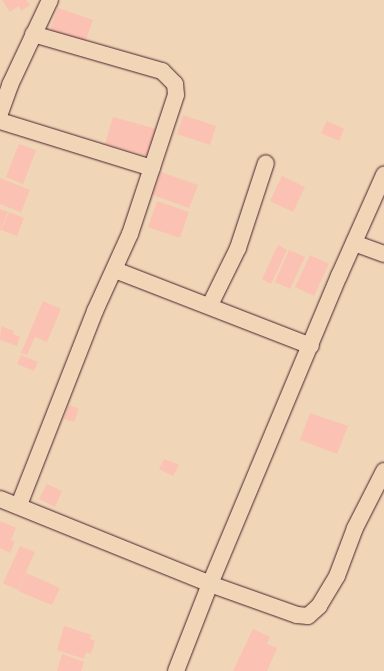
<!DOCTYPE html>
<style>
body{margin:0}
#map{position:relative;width:384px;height:671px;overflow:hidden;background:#f0d6b7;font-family:Pangolin,sans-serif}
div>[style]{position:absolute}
.building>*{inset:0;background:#fbc1b2}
.roads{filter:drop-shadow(0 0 1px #4a1f2b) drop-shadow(0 0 1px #4a1f2b)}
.street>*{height:16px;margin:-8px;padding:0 8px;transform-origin:8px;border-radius:8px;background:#f0d6b7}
span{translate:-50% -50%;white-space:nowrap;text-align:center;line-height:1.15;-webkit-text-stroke:3px #f0d6b7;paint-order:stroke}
</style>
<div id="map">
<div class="building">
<div style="clip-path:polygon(2px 0,26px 0,30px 5px,21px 11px,19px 6px,10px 12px)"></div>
<div style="clip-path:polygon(58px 8px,93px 20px,85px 42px,50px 30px)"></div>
<div style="clip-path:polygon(183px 115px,216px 126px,210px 145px,177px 134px)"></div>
<div style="clip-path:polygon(113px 117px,157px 129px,149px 156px,105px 144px)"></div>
<div style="clip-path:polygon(327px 121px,344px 129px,339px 141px,321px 133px)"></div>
<div style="clip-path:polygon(19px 144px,36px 150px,23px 184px,6px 177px)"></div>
<div style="clip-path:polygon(161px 172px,198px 185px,189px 208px,153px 195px)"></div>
<div style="clip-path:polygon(282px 176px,305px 187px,293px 212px,270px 201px)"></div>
<div style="clip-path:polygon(0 178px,30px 190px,21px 212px,0 204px)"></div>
<div style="clip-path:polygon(157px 201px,189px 212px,180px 238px,148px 227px)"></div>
<div style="clip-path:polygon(0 209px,8px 212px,0 231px)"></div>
<div style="clip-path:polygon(9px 212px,24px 218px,17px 236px,1px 230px)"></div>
<div style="clip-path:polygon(278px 245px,287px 250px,271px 284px,262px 279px)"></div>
<div style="clip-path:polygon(289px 250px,305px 257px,290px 289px,275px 282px)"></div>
<div style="clip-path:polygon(310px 255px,329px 264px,314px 296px,295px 287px)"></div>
<div style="clip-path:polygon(43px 301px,61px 309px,47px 342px,35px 337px,27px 355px,21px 353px)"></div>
<div style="clip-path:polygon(1px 326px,14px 331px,13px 334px,20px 337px,17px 346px,0 340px)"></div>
<div style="clip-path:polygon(21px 355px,38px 362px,34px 371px,17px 364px)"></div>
<div style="clip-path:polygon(69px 405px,79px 409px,74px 422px,64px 419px)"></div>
<div style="clip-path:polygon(310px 413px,348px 426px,337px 454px,300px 440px)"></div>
<div style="clip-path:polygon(164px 459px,179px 465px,173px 476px,159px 469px)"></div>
<div style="clip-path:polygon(47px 484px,62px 491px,55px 507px,39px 499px)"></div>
<div style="clip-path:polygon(0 521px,16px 528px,11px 540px,15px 542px,10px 553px,0 548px)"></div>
<div style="clip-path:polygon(20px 546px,35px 552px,18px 590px,3px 583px)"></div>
<div style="clip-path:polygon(26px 573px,60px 588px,52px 605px,18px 591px)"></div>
<div style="clip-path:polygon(64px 626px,92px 635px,90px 639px,95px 641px,91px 654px,86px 652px,84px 659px,57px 650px)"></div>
<div style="clip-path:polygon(253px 629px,270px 637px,267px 644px,277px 648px,267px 671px,233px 671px)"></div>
<div style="clip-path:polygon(62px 654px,84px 662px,81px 671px,57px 671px)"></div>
</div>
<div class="roads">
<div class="street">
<div style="left:0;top:113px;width:30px;rotate:-70deg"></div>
<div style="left:10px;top:85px;width:94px;rotate:-64.8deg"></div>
<div style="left:0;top:121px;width:159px;rotate:17.2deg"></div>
<div style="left:354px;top:243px;width:32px;rotate:20deg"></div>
<div style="left:115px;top:270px;width:210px;rotate:21.2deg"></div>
<div style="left:210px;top:305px;width:64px;rotate:-63.8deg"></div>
<div style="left:238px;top:248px;width:89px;rotate:-71.8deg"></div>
<div style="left:0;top:499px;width:227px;rotate:22deg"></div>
<div style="left:210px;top:584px;width:92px;rotate:19.6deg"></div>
<div style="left:297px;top:615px;width:11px;rotate:5deg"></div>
<div style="left:308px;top:616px;width:15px;rotate:-42deg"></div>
<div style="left:319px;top:606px;width:35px;rotate:-59deg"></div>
<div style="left:337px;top:576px;width:51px;rotate:-69.4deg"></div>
<div style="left:355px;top:528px;width:64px;rotate:-63deg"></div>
<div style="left:19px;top:505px;width:208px;rotate:-68.6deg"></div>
<div style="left:95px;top:311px;width:85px;rotate:-65.6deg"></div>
<div style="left:130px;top:234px;width:146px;rotate:-71.7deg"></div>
<div style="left:176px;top:95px;width:11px;rotate:-95deg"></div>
<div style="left:175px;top:84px;width:18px;rotate:-135deg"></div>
<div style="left:162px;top:71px;width:134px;rotate:-164deg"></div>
<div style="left:176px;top:671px;width:93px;rotate:-68.7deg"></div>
<div style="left:210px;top:584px;width:334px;rotate:-67.3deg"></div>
<div style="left:339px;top:276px;width:111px;rotate:-66deg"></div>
</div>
</div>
</div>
